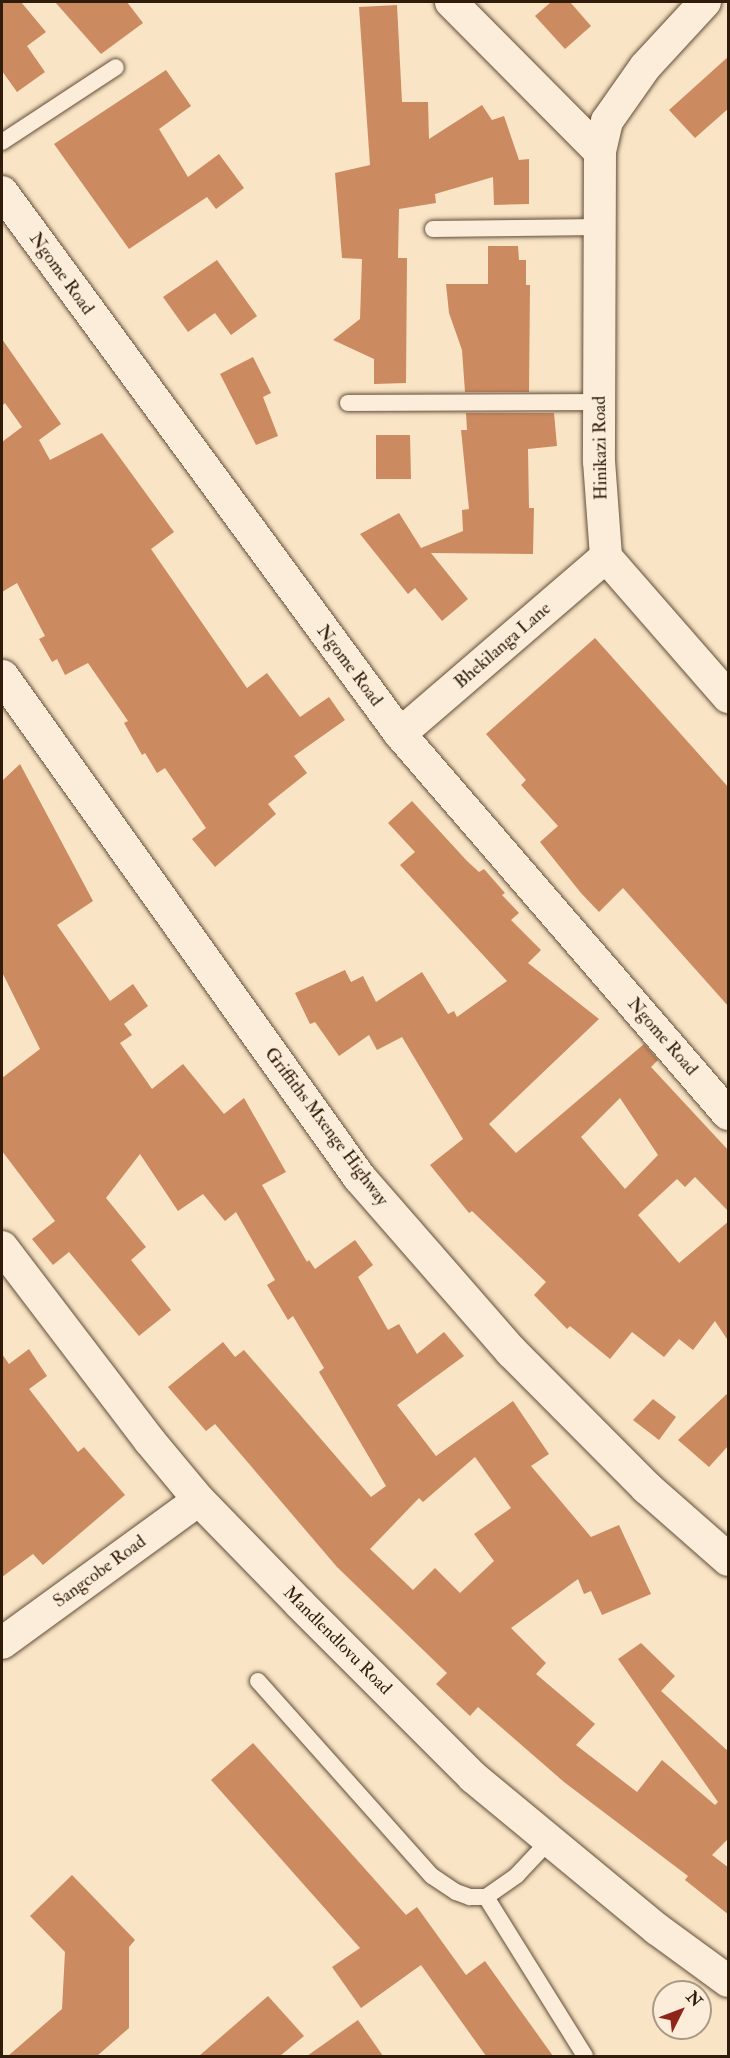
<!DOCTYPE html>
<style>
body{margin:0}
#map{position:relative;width:730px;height:2058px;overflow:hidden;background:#f9e4c5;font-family:"IM FELL Double Pica",serif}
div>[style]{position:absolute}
.building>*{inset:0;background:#cc8a60}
.roads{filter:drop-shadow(0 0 2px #624e39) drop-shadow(0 0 2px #624e39)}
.lane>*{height:16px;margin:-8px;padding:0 8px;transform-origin:8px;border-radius:8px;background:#fbedd9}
.street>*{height:32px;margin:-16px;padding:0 16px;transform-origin:16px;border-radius:16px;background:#fbedd9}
.secondary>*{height:33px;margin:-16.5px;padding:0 16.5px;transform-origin:16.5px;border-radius:16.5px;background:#fbedd9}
span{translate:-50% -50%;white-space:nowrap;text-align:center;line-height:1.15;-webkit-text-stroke:6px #fbedd9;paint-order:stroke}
.street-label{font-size:18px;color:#2f1c0a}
.frame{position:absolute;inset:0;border:3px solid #2f1c0a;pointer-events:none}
.north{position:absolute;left:652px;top:1980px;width:60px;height:60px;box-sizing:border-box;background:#fbedd9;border:2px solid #a99986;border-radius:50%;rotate:48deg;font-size:16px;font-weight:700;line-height:24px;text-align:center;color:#2f1c0a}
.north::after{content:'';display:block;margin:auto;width:21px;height:27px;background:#8f2418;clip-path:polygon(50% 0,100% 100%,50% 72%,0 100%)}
</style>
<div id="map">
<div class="building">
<div style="clip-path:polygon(2px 2px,21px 2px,46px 32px,27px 46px,45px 72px,17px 92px,2px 71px)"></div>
<div style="clip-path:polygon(55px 2px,127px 2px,143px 23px,101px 54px)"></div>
<div style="clip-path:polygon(551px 2px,570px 2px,591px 26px,565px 49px,535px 16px)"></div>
<div style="clip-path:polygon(397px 5px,402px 102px,428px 102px,429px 139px,482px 105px,492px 120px,504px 116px,519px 160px,529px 159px,529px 204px,494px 205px,493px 177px,435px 194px,436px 203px,399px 209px,398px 258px,407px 258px,406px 383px,374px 384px,374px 359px,333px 340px,360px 319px,362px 259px,342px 258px,335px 173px,370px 165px,359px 7px)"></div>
<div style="clip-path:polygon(729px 56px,729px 108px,695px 138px,669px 110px)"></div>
<div style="clip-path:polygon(166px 70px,191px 106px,159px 129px,188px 177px,219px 154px,244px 188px,216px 209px,207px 197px,129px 249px,54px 144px)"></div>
<div style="clip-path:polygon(488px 246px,518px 246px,519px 260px,526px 260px,526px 285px,530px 285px,529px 392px,465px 392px,462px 350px,449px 313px,446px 284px,488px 284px)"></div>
<div style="clip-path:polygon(217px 260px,257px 316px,231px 335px,215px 313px,188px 332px,163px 297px)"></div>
<div style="clip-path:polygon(2px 339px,61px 424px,39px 440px,50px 460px,102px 433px,174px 532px,151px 549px,247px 688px,267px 673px,300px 717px,329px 697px,345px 720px,294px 756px,307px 773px,268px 804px,276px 814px,215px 867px,192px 839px,206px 828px,165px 768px,157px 773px,145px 753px,142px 755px,124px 723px,128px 721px,88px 663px,65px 675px,57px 659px,52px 662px,39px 639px,45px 636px,17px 583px,2px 592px,2px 442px,22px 427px,5px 403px,2px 406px)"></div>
<div style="clip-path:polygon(253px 357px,271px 393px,263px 397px,278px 436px,256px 445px,220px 374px)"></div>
<div style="clip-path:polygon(466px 413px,554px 413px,557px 446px,528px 449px,529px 508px,534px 508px,533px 554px,431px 553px,468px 599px,442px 621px,415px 588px,408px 594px,360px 534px,399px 513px,421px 548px,463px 531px,462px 510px,469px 509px,461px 430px,467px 430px)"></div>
<div style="clip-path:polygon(376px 435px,410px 435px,411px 479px,376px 479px)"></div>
<div style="clip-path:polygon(595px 638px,729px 788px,729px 1007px,623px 888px,599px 912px,581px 893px,540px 842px,558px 826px,521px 785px,526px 780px,486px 734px)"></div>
<div style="clip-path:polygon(evenodd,20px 764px,93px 901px,57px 925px,110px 1001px,133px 984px,148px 1006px,124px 1024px,132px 1035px,120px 1043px,152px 1089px,183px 1064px,224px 1114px,244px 1098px,286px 1172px,262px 1185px,307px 1262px,309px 1260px,315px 1269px,355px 1240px,373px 1265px,358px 1277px,388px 1330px,399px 1324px,417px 1354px,444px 1332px,464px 1356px,397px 1405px,436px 1456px,513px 1401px,549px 1454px,531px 1466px,591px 1537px,619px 1525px,651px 1594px,602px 1615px,591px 1591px,584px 1594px,578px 1579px,511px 1628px,546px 1663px,536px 1674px,595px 1724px,576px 1745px,637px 1792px,662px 1760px,715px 1805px,718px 1802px,618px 1659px,641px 1643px,675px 1676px,661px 1691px,729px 1752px,729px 1838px,712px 1855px,729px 1868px,729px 1915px,685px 1880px,688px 1876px,564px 1782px,478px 1707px,470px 1716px,436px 1684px,447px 1673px,337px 1567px,215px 1424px,206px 1431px,168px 1387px,223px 1342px,235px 1357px,244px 1350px,371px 1497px,386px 1486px,319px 1372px,324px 1368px,293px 1316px,288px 1320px,267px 1285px,275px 1280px,236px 1212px,225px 1221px,203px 1194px,178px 1211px,140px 1154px,106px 1198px,146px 1247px,131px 1260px,171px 1310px,139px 1336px,69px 1252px,53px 1265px,32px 1239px,55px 1221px,2px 1151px,2px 1078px,40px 1049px,2px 972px,2px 781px,20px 764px,475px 1457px,511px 1508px,474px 1534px,494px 1561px,460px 1593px,435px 1568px,413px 1590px,370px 1549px,419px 1498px,423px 1502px,475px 1457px)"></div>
<div style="clip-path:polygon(evenodd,412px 801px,467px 861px,479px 872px,484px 869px,505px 893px,502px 895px,519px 913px,511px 920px,541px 950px,528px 963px,599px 1019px,489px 1124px,516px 1153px,644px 1044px,658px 1060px,651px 1067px,729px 1151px,729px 1212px,695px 1177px,685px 1187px,677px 1179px,638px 1215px,679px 1263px,729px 1221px,729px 1342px,715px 1321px,693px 1350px,679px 1339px,664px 1357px,632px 1332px,610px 1359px,570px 1326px,567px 1329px,534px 1295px,546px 1282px,472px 1211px,469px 1213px,430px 1165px,463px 1139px,402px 1037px,377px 1050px,369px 1035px,339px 1056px,315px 1022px,310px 1024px,295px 993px,345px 970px,351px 982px,363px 976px,376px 1002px,422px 972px,448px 1014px,454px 1011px,457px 1017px,507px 981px,400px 865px,415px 852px,388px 823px,412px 801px,620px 1098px,658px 1155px,625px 1189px,581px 1137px,620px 1098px)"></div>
<div style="clip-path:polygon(29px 1349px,47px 1376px,29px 1389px,78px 1452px,84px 1447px,125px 1495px,43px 1565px,33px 1554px,2px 1577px,2px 1354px,9px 1364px)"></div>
<div style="clip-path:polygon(729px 1392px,729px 1445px,709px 1467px,678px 1440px)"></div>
<div style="clip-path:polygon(653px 1399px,676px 1417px,659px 1440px,633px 1420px)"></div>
<div style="clip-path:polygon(253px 1743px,406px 1915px,417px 1907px,466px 1975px,485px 1961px,553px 2056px,486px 2056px,421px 1965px,361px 2008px,332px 1967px,360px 1948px,211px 1780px)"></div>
<div style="clip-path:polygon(72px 1875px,135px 1940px,129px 1947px,129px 2028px,97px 2056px,8px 2056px,62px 2009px,65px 1952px,30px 1916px)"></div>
<div style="clip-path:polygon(268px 1996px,304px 2036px,280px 2056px,199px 2056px)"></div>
<div style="clip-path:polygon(358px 2020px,383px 2056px,307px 2056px)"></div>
</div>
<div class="roads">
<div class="lane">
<div style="left:2px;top:142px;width:136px;rotate:-33.3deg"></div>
<div style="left:433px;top:229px;width:167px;rotate:-0.7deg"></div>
<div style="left:348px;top:403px;width:251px;rotate:-0.2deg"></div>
<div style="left:258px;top:1681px;width:261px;rotate:48.3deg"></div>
<div style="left:432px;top:1876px;width:29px;rotate:34deg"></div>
<div style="left:456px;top:1892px;width:15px;rotate:20deg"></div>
<div style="left:470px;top:1897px;width:16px"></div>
<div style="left:486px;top:1897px;width:38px;rotate:-35deg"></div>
<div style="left:517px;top:1875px;width:45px;rotate:-46.8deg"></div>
<div style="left:486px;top:1897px;width:187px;rotate:58.1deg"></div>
</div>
<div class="street">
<div style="left:451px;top:2px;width:211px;rotate:45.2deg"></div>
<div style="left:705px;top:2px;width:88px;rotate:132.7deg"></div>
<div style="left:645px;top:67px;width:66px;rotate:125.1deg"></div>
<div style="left:607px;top:121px;width:32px;rotate:103deg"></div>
<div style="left:600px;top:152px;width:309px;rotate:90.2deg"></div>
<div style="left:599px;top:461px;width:96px;rotate:85.8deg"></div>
<div style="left:606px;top:557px;width:186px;rotate:48.9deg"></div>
<div style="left:2px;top:192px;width:672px;rotate:53.71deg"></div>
<div style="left:400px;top:734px;width:502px;rotate:49.2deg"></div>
<div style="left:400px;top:734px;width:272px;rotate:-40.7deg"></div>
<div style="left:2px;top:1247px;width:243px;rotate:52.7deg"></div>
<div style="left:149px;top:1440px;width:78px;rotate:50.2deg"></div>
<div style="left:199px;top:1500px;width:145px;rotate:45.8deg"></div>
<div style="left:300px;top:1604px;width:245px;rotate:45deg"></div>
<div style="left:473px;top:1777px;width:239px;rotate:39.6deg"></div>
<div style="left:657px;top:1929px;width:88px;rotate:36.2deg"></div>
<div style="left:2px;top:1643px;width:243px;rotate:-36deg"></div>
</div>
<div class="secondary">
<div style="left:2px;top:676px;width:615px;rotate:54.53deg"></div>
<div style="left:359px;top:1177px;width:231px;rotate:48.9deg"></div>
<div style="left:511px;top:1351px;width:192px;rotate:45.2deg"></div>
<div style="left:646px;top:1487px;width:109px;rotate:41.3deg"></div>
</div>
</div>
<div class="street-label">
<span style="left:61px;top:274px;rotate:54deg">Ngome Road</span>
<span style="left:601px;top:448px;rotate:-91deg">Hinikazi Road</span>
<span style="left:503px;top:646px;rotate:-41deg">Bhekilanga Lane</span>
<span style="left:349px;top:666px;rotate:53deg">Ngome Road</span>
<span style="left:662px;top:1037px;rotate:49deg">Ngome Road</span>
<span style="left:326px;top:1127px;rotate:53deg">Griffiths Mxenge Highway</span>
<span style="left:100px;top:1572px;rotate:-36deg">Sangcobe Road</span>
<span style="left:337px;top:1641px;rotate:45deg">Mandlendlovu Road</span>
</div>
<div class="frame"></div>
<div class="north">N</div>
</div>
